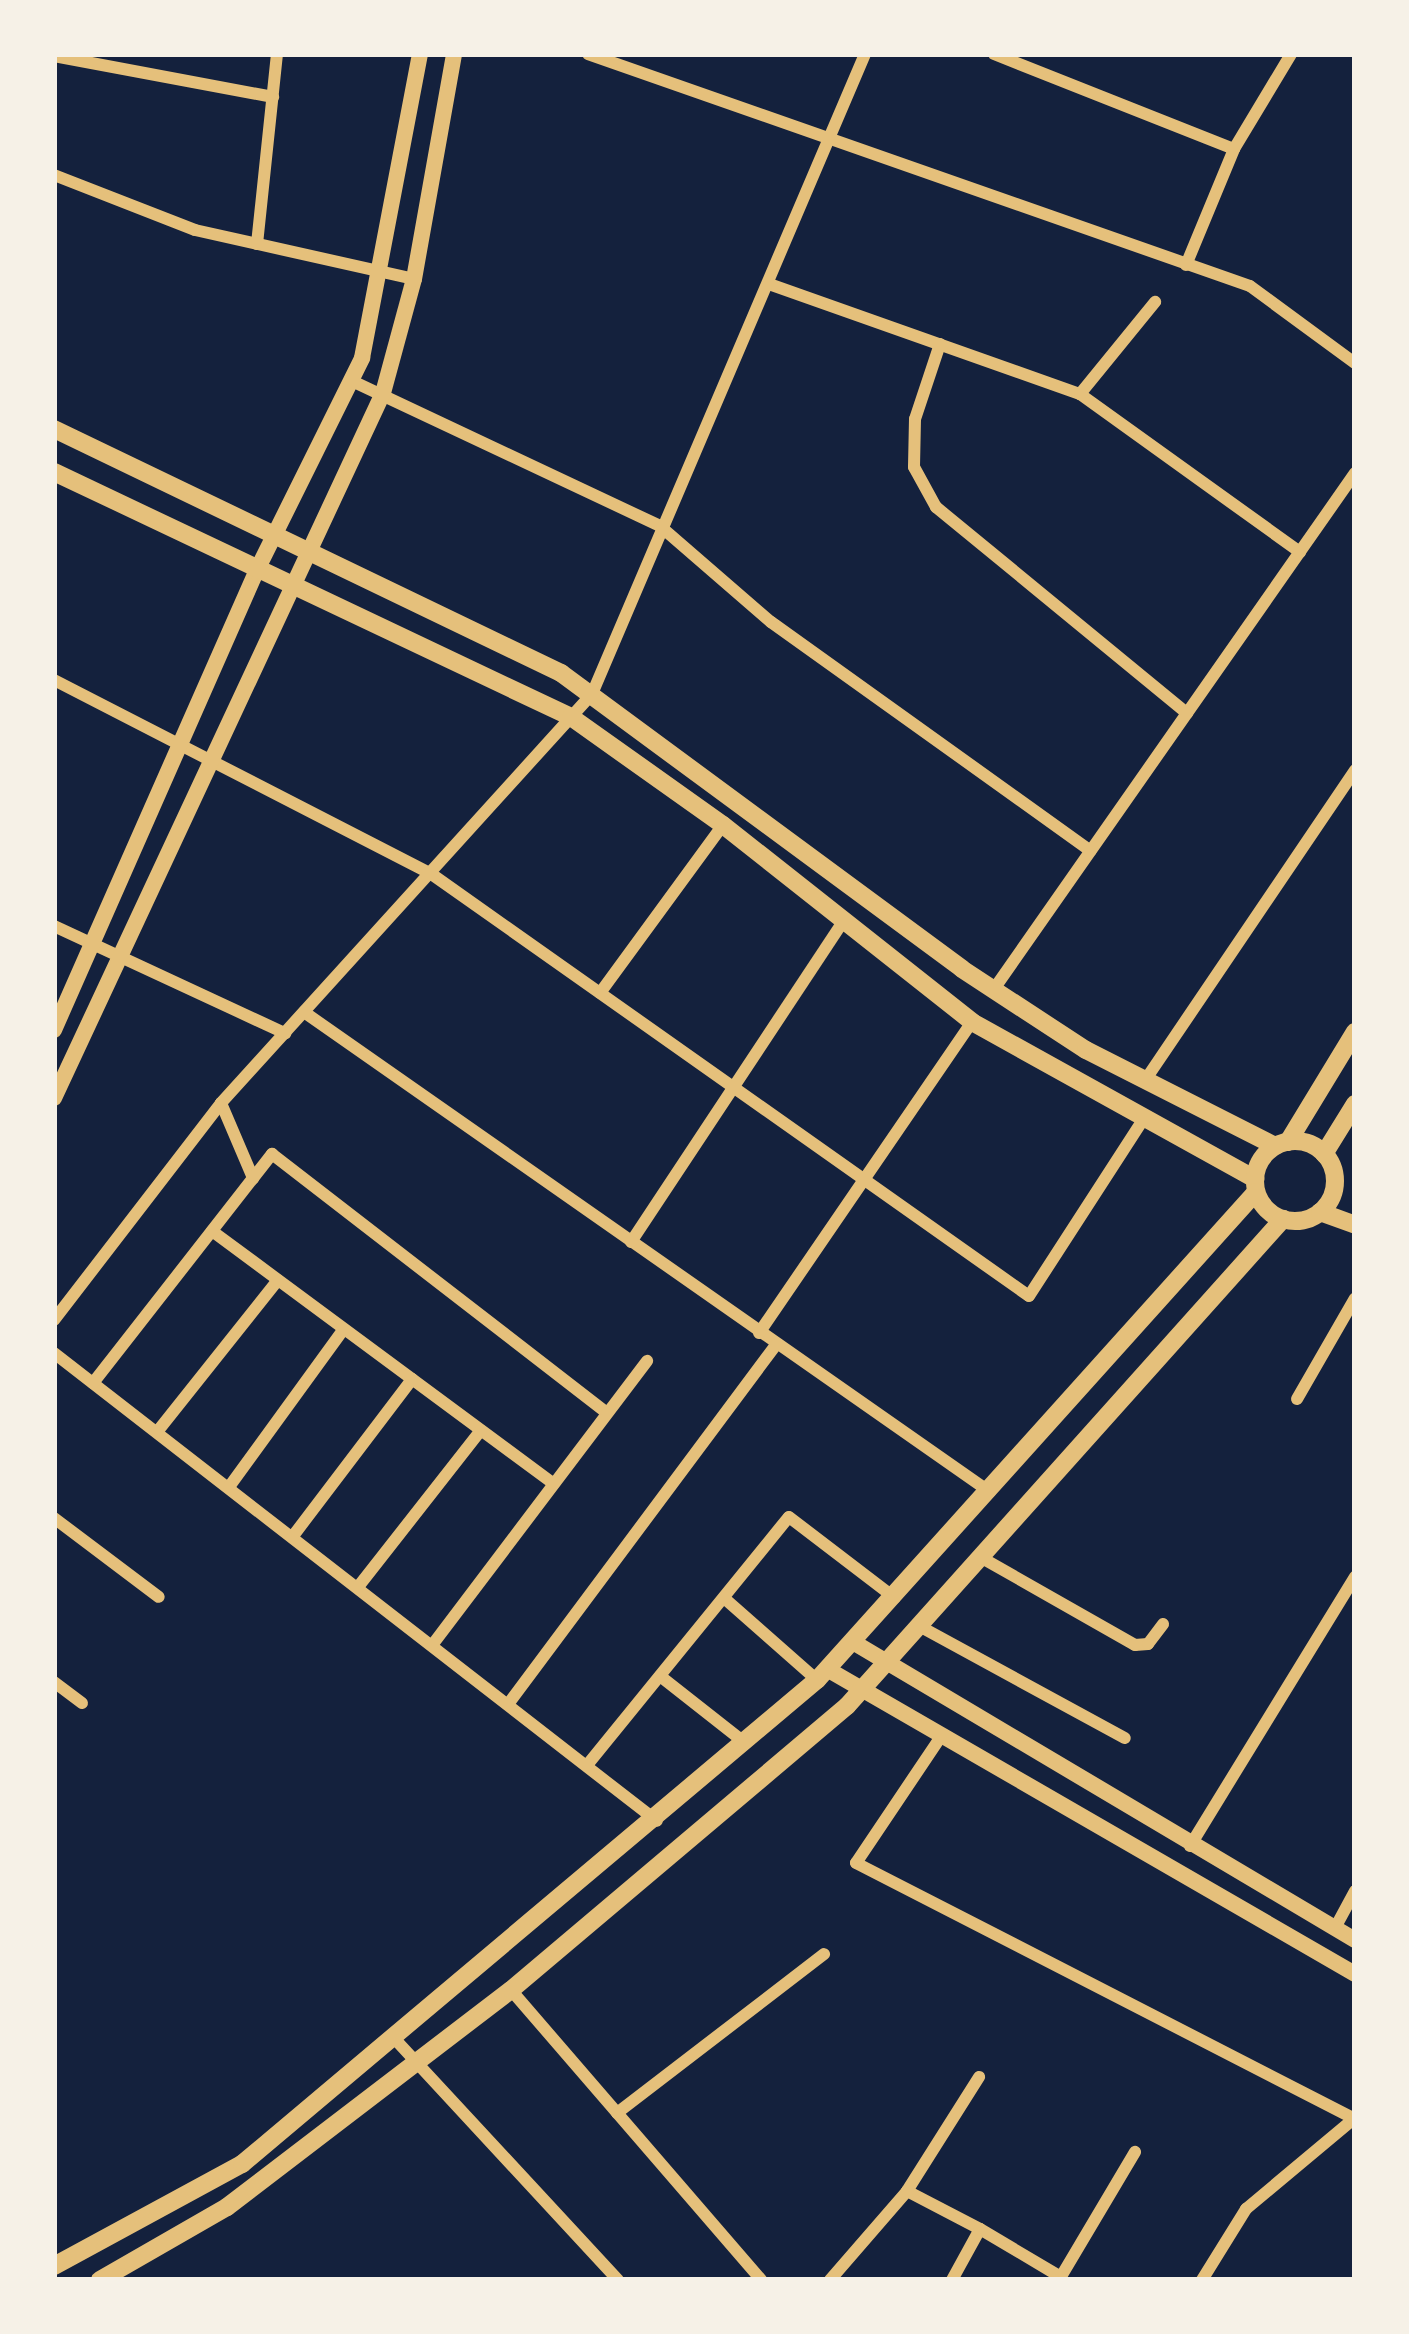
<!DOCTYPE html>
<style>
body{margin:0}
#map{position:relative;width:1409px;height:2334px;overflow:hidden;background:#14213d;font-family:Signika,sans-serif}
div>[style]{position:absolute}
.minor>*{height:12px;margin:-6px;padding:0 6px;transform-origin:6px;border-radius:6px;background:#e5c07b}
.tertiary>*{height:16px;margin:-8px;padding:0 8px;transform-origin:8px;border-radius:8px;background:#e5c07b}
.secondary>*{height:18px;margin:-9px;padding:0 9px;transform-origin:9px;border-radius:9px;background:#e5c07b}
.secondary>.ring{margin:-9px;padding:0;box-sizing:content-box;background:none;border:18px solid #e5c07b;border-radius:50%}
span{translate:-50% -50%;white-space:nowrap;text-align:center;line-height:1.15;-webkit-text-stroke:12px #f6f1e7;paint-order:stroke}
.frame{position:absolute;inset:0;border:57px solid #f6f1e7;pointer-events:none}
</style>
<div id="map">
<div class="minor">
<div style="left:588px;top:54px;width:701px;rotate:19.31deg"></div>
<div style="left:1250px;top:286px;width:130px;rotate:36.3deg"></div>
<div style="left:994px;top:54px;width:258px;rotate:21.6deg"></div>
<div style="left:54px;top:56px;width:223px;rotate:10.6deg"></div>
<div style="left:54px;top:175px;width:151px;rotate:21.3deg"></div>
<div style="left:195px;top:230px;width:224px;rotate:12.6deg"></div>
<div style="left:257px;top:244px;width:191px;rotate:-84deg"></div>
<div style="left:1186px;top:265px;width:126px;rotate:-67.5deg"></div>
<div style="left:1234px;top:149px;width:111px;rotate:-59deg"></div>
<div style="left:769px;top:284px;width:330px;rotate:19.5deg"></div>
<div style="left:1080px;top:394px;width:271px;rotate:35.7deg"></div>
<div style="left:940px;top:344px;width:79px;rotate:108.4deg"></div>
<div style="left:915px;top:419px;width:48px;rotate:91.2deg"></div>
<div style="left:914px;top:467px;width:46px;rotate:61.2deg"></div>
<div style="left:936px;top:507px;width:325px;rotate:39.4deg"></div>
<div style="left:352px;top:381px;width:340px;rotate:25.2deg"></div>
<div style="left:660px;top:526px;width:147px;rotate:40.9deg"></div>
<div style="left:771px;top:622px;width:393px;rotate:35.6deg"></div>
<div style="left:1080px;top:394px;width:119px;rotate:-50.8deg"></div>
<div style="left:54px;top:680px;width:423px;rotate:27.2deg"></div>
<div style="left:430px;top:873px;width:733px;rotate:35.23deg"></div>
<div style="left:1029px;top:1296px;width:212px;rotate:-57.1deg"></div>
<div style="left:54px;top:926px;width:255px;rotate:24.9deg"></div>
<div style="left:994px;top:989px;width:630px;rotate:-55.02deg"></div>
<div style="left:600px;top:993px;width:208px;rotate:-53.8deg"></div>
<div style="left:304px;top:1012px;width:837px;rotate:34.98deg"></div>
<div style="left:1146px;top:1079px;width:373px;rotate:-55.9deg"></div>
<div style="left:221px;top:1103px;width:82px;rotate:66.9deg"></div>
<div style="left:212px;top:1231px;width:425px;rotate:36.5deg"></div>
<div style="left:631px;top:1242px;width:384px;rotate:-56.5deg"></div>
<div style="left:54px;top:1320px;width:274px;rotate:-52.4deg"></div>
<div style="left:221px;top:1103px;width:552px;rotate:-47.79deg"></div>
<div style="left:592px;top:694px;width:696px;rotate:-66.9deg"></div>
<div style="left:759px;top:1333px;width:377px;rotate:-55.6deg"></div>
<div style="left:54px;top:1353px;width:763px;rotate:37.82deg"></div>
<div style="left:93px;top:1383px;width:291px;rotate:-52deg"></div>
<div style="left:272px;top:1154px;width:423px;rotate:37.7deg"></div>
<div style="left:1297px;top:1399px;width:116px;rotate:-60.1deg"></div>
<div style="left:157px;top:1432px;width:194px;rotate:-51.5deg"></div>
<div style="left:229px;top:1487px;width:195px;rotate:-54deg"></div>
<div style="left:54px;top:1518px;width:131px;rotate:37deg"></div>
<div style="left:293px;top:1536px;width:197px;rotate:-52.8deg"></div>
<div style="left:982px;top:1558px;width:176px;rotate:29.6deg"></div>
<div style="left:1135px;top:1645px;width:13px;rotate:-4deg"></div>
<div style="left:1148px;top:1644px;width:25px;rotate:-53deg"></div>
<div style="left:358px;top:1587px;width:199px;rotate:-51.9deg"></div>
<div style="left:724px;top:1598px;width:124px;rotate:41.4deg"></div>
<div style="left:921px;top:1627px;width:232px;rotate:28.6deg"></div>
<div style="left:433px;top:1644px;width:355px;rotate:-52.9deg"></div>
<div style="left:660px;top:1676px;width:108px;rotate:38.2deg"></div>
<div style="left:54px;top:1682px;width:35px;rotate:37deg"></div>
<div style="left:509px;top:1703px;width:447px;rotate:-53.3deg"></div>
<div style="left:942px;top:1735px;width:154px;rotate:123.9deg"></div>
<div style="left:856px;top:1863px;width:561px;rotate:27.16deg"></div>
<div style="left:588px;top:1764px;width:318px;rotate:-50.9deg"></div>
<div style="left:789px;top:1517px;width:133px;rotate:37.4deg"></div>
<div style="left:1190px;top:1846px;width:316px;rotate:-58.5deg"></div>
<div style="left:1335px;top:1928px;width:42px;rotate:-61.6deg"></div>
<div style="left:511px;top:1990px;width:383px;rotate:49.2deg"></div>
<div style="left:393px;top:2037px;width:331px;rotate:47.2deg"></div>
<div style="left:617px;top:2113px;width:261px;rotate:-37.5deg"></div>
<div style="left:907px;top:2191px;width:82px;rotate:27.5deg"></div>
<div style="left:980px;top:2229px;width:58px;rotate:118.8deg"></div>
<div style="left:980px;top:2229px;width:94px;rotate:30.7deg"></div>
<div style="left:830px;top:2280px;width:118px;rotate:-49.1deg"></div>
<div style="left:907px;top:2191px;width:135px;rotate:-57.7deg"></div>
<div style="left:1059px;top:2280px;width:149px;rotate:-59.3deg"></div>
<div style="left:1202px;top:2280px;width:84px;rotate:-58.2deg"></div>
<div style="left:1246px;top:2209px;width:142px;rotate:-39.9deg"></div>
</div>
<div class="tertiary">
<div style="left:54px;top:1030px;width:501px;rotate:-66.2deg"></div>
<div style="left:256px;top:572px;width:239px;rotate:-63.6deg"></div>
<div style="left:362px;top:358px;width:309px;rotate:-79.2deg"></div>
<div style="left:54px;top:1098px;width:778px;rotate:-64.98deg"></div>
<div style="left:383px;top:393px;width:118px;rotate:-74.8deg"></div>
<div style="left:414px;top:279px;width:229px;rotate:-79.9deg"></div>
<div style="left:853px;top:1642px;width:584px;rotate:30.69deg"></div>
<div style="left:827px;top:1669px;width:610px;rotate:30.01deg"></div>
</div>
<div class="secondary">
<div style="left:54px;top:429px;width:563px;rotate:25.7deg"></div>
<div style="left:561px;top:673px;width:498px;rotate:36.4deg"></div>
<div style="left:962px;top:969px;width:148px;rotate:33.2deg"></div>
<div style="left:1086px;top:1050px;width:212px;rotate:26.9deg"></div>
<div style="left:54px;top:472px;width:572px;rotate:25.36deg"></div>
<div style="left:571px;top:717px;width:186px;rotate:35.4deg"></div>
<div style="left:723px;top:825px;width:318px;rotate:38.3deg"></div>
<div style="left:972px;top:1022px;width:324px;rotate:29deg"></div>
<div class="ring" style="left:1255px;top:1141px;width:62px;height:62px"></div>
<div style="left:1288px;top:1142px;width:129px;rotate:-58.7deg"></div>
<div style="left:1324px;top:1154px;width:59px;rotate:-58.2deg"></div>
<div style="left:1320px;top:1212px;width:37px;rotate:20deg"></div>
<div style="left:54px;top:2266px;width:214px;rotate:-28.5deg"></div>
<div style="left:242px;top:2164px;width:752px;rotate:-40.09deg"></div>
<div style="left:817px;top:1680px;width:656px;rotate:-48.03deg"></div>
<div style="left:100px;top:2280px;width:146px;rotate:-29.9deg"></div>
<div style="left:227px;top:2207px;width:357px;rotate:-37.4deg"></div>
<div style="left:511px;top:1990px;width:440px;rotate:-40.2deg"></div>
<div style="left:847px;top:1706px;width:654px;rotate:-48.16deg"></div>
</div>
<div class="frame"></div>
</div>
